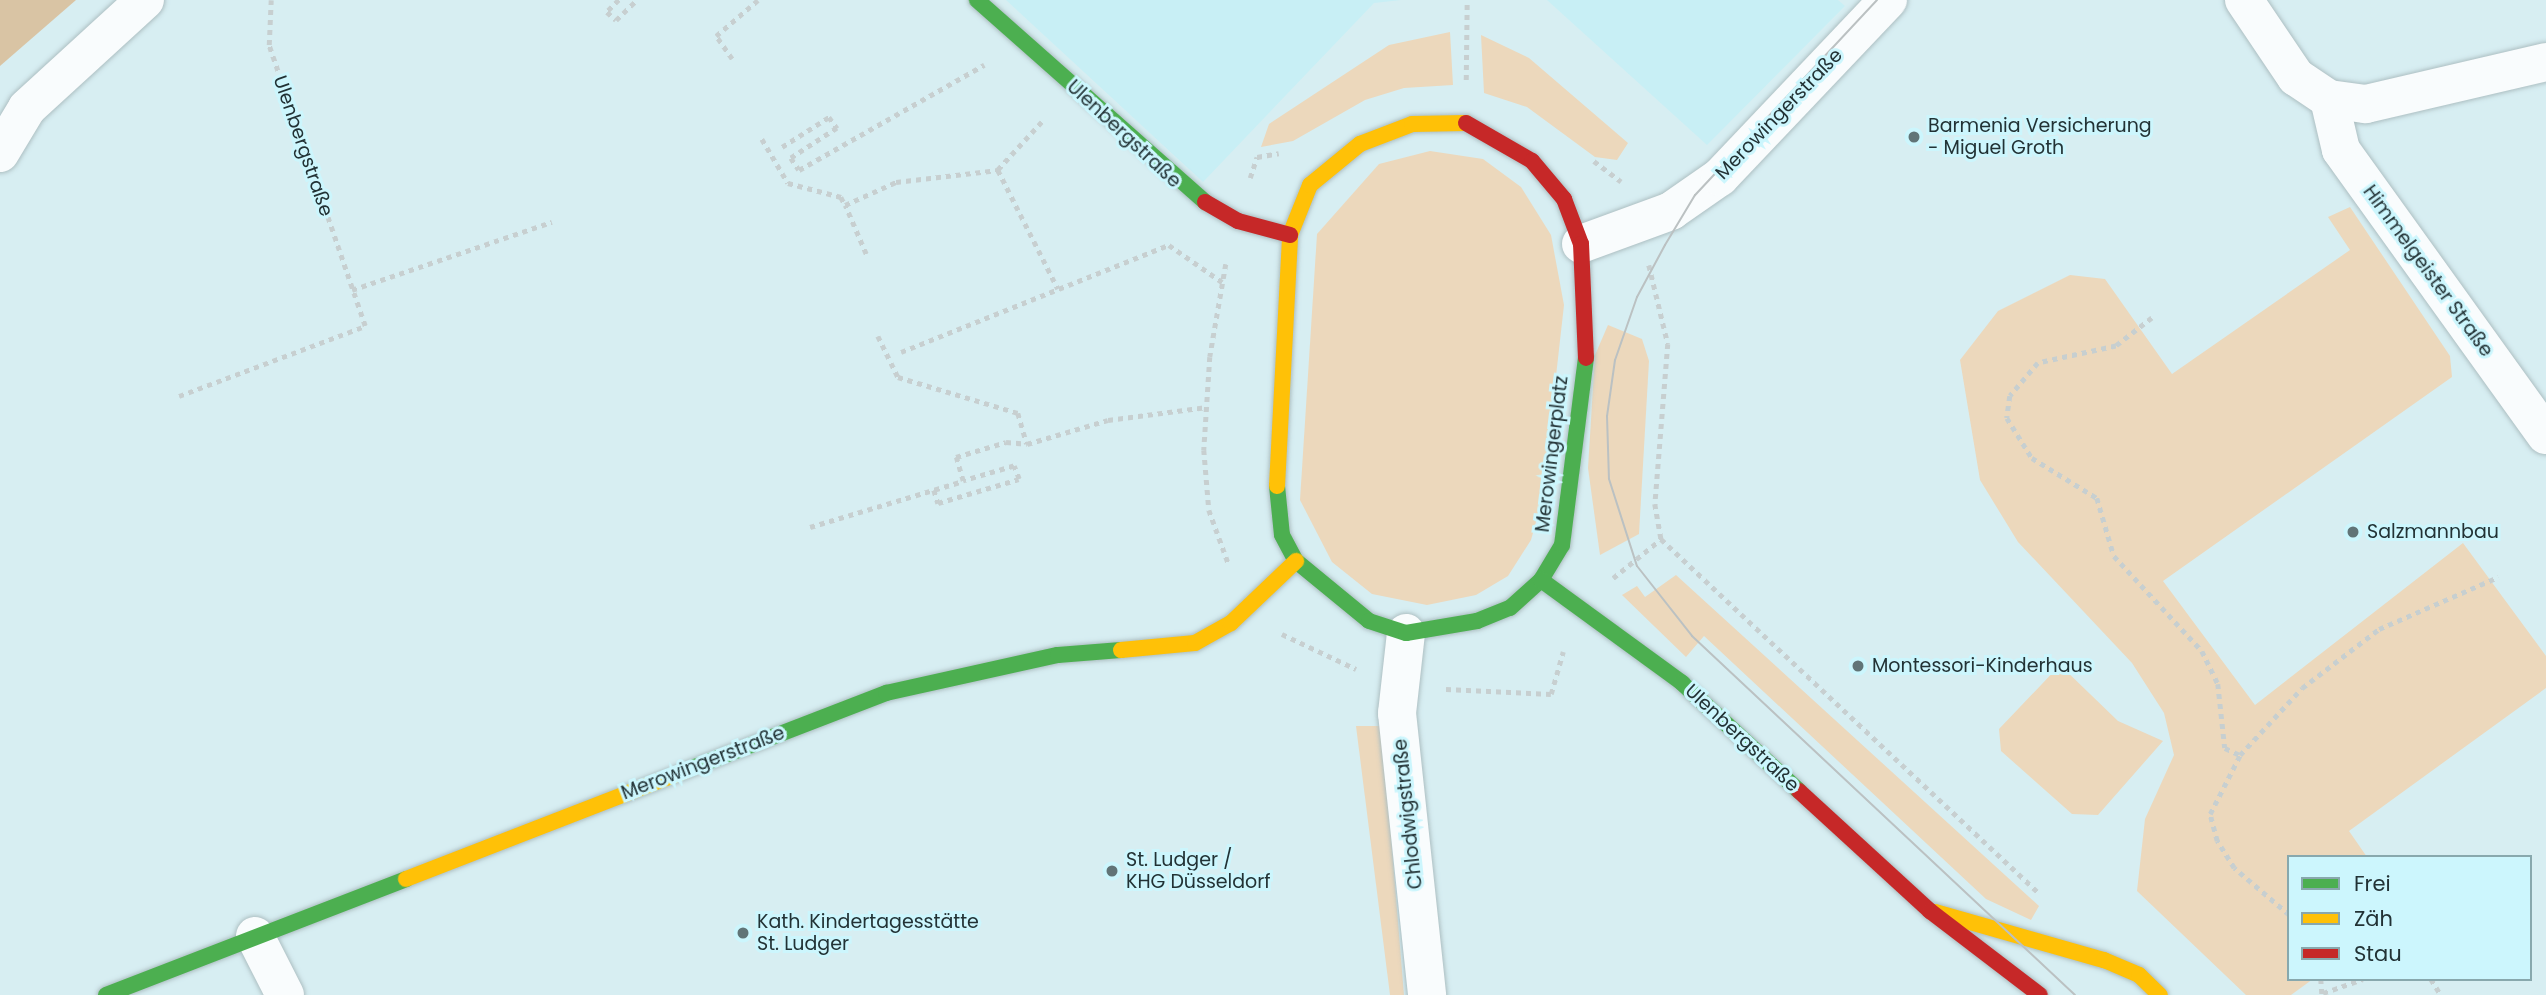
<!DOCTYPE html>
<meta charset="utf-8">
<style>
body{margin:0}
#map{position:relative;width:2546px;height:995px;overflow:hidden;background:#d7eef2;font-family:Poppins,sans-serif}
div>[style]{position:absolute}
.built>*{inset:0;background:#c8eff5}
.green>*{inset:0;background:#ecd8bc}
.forest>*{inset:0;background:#d9c4a4}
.path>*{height:4.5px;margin-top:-2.25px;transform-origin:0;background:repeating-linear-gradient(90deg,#c7cfd0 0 5px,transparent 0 10px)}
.roads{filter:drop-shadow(0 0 2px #adbfc2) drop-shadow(0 0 2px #adbfc2)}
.street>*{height:38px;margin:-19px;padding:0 19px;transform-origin:19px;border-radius:19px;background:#f9fcfd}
.fast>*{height:16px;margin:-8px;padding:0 8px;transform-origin:8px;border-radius:8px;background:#4caf50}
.slow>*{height:16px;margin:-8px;padding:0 8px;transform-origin:8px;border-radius:8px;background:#ffc107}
.jam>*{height:16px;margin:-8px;padding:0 8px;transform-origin:8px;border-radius:8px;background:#c62828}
.tram>*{height:2px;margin:-1px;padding:0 1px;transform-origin:1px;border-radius:1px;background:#bbc1c2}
.dots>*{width:19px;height:19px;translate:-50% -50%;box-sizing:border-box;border:4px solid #ccf6fd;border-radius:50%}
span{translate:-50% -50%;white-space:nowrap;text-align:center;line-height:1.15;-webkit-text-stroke:6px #ccf6fd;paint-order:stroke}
.street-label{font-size:19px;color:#223235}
.poi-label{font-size:19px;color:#223235}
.left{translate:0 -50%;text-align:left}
.legend{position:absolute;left:2287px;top:855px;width:245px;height:126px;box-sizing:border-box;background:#ccf6fd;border:2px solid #88a8ad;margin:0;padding:9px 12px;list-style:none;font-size:21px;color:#223235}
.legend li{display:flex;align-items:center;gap:14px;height:35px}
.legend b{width:35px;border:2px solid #88a8ad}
</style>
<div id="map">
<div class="built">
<div style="clip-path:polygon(1006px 0,1401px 0,1374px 3px,1203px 182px)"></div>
<div style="clip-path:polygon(1547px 0,1838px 0,1845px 6px,1707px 145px)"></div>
</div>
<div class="green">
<div style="clip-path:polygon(1450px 32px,1453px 85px,1404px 88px,1365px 100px,1293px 141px,1261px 147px,1269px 124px,1389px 45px)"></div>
<div style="clip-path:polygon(1481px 35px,1529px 58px,1628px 143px,1617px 160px,1595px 157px,1527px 107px,1484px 93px)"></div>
<div style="clip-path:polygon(1430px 151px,1483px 159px,1521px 187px,1551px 235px,1564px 305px,1542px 500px,1531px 540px,1508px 576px,1476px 595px,1427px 605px,1372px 594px,1332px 562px,1300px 500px,1317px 234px,1379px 164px)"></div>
<div style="clip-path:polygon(2350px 207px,2450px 356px,2452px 377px,2163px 581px,2255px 705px,2463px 543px,2546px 656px,2546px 688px,2349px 831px,2367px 857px,2289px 857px,2289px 979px,2313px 979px,2291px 995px,2246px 995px,2137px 891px,2145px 819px,2174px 755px,2164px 713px,2132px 663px,2018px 542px,1980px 480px,1960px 360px,1998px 311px,2070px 275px,2105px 279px,2172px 374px,2350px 250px,2328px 217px)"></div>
<div style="clip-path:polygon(1608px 325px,1642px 339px,1649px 361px,1639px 534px,1600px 555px,1588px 468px,1595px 355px)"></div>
<div style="clip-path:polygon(1676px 575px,2039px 906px,2031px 920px,1986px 899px,1704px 636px,1686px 657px,1622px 595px,1637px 586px,1645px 597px)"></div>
<div style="clip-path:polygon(2060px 665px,2118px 721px,2163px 741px,2098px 815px,2072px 814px,2001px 751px,1999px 729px)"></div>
<div style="clip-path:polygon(1356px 726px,1382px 726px,1404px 995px,1390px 995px)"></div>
</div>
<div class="forest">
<div style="clip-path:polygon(0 0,76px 0,0 66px)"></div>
</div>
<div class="path">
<div style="left:619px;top:0;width:17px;rotate:135deg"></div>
<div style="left:607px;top:12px;width:12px;rotate:42deg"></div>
<div style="left:616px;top:20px;width:29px;rotate:-44deg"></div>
<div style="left:732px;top:59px;width:28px;rotate:-125deg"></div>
<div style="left:716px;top:36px;width:55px;rotate:-40.6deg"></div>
<div style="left:1466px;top:80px;width:80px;rotate:-89.3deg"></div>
<div style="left:1042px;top:122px;width:65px;rotate:132.5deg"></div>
<div style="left:998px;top:170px;width:133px;rotate:63.2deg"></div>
<div style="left:762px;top:139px;width:51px;rotate:59.4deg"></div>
<div style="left:788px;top:183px;width:55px;rotate:14.8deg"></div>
<div style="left:841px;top:197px;width:9px;rotate:63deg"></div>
<div style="left:782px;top:147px;width:56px;rotate:-32.6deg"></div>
<div style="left:829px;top:117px;width:14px;rotate:54deg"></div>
<div style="left:837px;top:128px;width:55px;rotate:146.9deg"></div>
<div style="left:791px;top:158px;width:14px;rotate:56deg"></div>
<div style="left:799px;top:170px;width:213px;rotate:-29.6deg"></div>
<div style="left:1594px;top:161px;width:34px;rotate:37deg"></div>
<div style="left:1250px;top:178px;width:22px;rotate:-72deg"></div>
<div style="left:1257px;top:157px;width:22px;rotate:-10deg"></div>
<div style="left:866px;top:254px;width:53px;rotate:-113.2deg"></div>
<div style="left:845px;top:205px;width:56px;rotate:-24.3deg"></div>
<div style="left:896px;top:182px;width:103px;rotate:-6.7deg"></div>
<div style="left:1226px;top:264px;width:94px;rotate:99.8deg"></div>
<div style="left:1210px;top:357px;width:93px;rotate:93.7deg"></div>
<div style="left:1204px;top:450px;width:60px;rotate:85.2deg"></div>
<div style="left:1209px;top:510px;width:59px;rotate:70deg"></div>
<div style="left:1649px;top:265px;width:81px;rotate:76.5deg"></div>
<div style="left:1668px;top:344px;width:161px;rotate:94.6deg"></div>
<div style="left:1655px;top:504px;width:36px;rotate:80deg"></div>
<div style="left:1661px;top:539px;width:519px;rotate:43.13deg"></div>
<div style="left:352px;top:290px;width:211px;rotate:-18.8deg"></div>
<div style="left:2152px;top:318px;width:46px;rotate:142.1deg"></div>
<div style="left:2116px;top:346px;width:80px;rotate:167.7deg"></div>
<div style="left:2038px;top:363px;width:43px;rotate:130.3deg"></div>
<div style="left:2010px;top:396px;width:22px;rotate:98deg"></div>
<div style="left:2007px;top:418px;width:47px;rotate:58deg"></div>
<div style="left:2032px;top:458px;width:76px;rotate:31.6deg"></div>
<div style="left:2097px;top:498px;width:60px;rotate:73.7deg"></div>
<div style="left:2114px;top:556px;width:129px;rotate:47.2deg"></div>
<div style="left:2202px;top:651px;width:37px;rotate:64deg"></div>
<div style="left:2218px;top:684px;width:64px;rotate:83.8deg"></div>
<div style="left:2225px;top:748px;width:17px;rotate:25deg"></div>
<div style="left:878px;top:336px;width:46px;rotate:64deg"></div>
<div style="left:898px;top:377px;width:125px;rotate:16.7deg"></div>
<div style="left:1018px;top:413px;width:32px;rotate:74deg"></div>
<div style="left:901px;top:352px;width:289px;rotate:-21.8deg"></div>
<div style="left:1169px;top:245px;width:65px;rotate:34.9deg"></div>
<div style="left:179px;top:396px;width:199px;rotate:-20.6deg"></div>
<div style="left:365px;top:326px;width:297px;rotate:-108.9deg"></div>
<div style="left:269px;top:45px;width:45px;rotate:-87.5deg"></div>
<div style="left:934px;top:490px;width:14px;rotate:73deg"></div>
<div style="left:938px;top:503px;width:84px;rotate:-16.5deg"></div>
<div style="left:1019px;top:479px;width:14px;rotate:-111deg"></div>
<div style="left:1014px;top:466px;width:53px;rotate:163.6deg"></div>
<div style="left:810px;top:527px;width:160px;rotate:-16.7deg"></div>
<div style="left:963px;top:481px;width:25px;rotate:-106deg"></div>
<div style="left:956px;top:457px;width:52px;rotate:-16.7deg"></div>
<div style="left:1006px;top:442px;width:21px;rotate:5deg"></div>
<div style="left:1027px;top:444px;width:84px;rotate:-16.5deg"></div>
<div style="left:1108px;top:420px;width:100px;rotate:-7.5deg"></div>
<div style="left:1613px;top:578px;width:62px;rotate:-39.1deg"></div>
<div style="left:1282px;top:634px;width:82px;rotate:25.3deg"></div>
<div style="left:1446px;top:689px;width:105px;rotate:2.7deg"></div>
<div style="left:1551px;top:694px;width:44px;rotate:-74.1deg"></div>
<div style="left:2289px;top:915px;width:72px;rotate:-139.5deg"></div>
<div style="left:2234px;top:868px;width:32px;rotate:-122deg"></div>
<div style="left:2217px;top:841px;width:28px;rotate:-105deg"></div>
<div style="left:2210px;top:814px;width:66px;rotate:-63deg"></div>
<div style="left:2240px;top:755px;width:91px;rotate:-47.2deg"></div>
<div style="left:2302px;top:688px;width:97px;rotate:-37.5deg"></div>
<div style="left:2379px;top:629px;width:130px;rotate:-23.6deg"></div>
<div style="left:2321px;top:979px;width:16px;rotate:86deg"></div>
<div style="left:2431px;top:979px;width:19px;rotate:58deg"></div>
<div style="left:2323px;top:993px;width:42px;rotate:-19.3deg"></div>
</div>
<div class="roads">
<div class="street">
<div style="left:2244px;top:0;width:93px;rotate:56deg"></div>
<div style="left:2296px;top:77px;width:40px;rotate:34deg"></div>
<div style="left:2329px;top:99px;width:37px;rotate:8deg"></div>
<div style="left:2366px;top:104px;width:185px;rotate:-13.1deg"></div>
<div style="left:2329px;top:99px;width:52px;rotate:76.8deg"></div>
<div style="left:2341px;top:150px;width:351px;rotate:54.3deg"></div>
<div style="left:0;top:153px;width:52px;rotate:-59deg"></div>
<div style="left:27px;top:108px;width:160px;rotate:-42.5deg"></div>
<div style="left:1581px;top:244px;width:96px;rotate:-20.1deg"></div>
<div style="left:1671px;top:211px;width:60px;rotate:-34.8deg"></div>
<div style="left:1720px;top:177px;width:244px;rotate:-46.5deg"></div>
<div style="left:1406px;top:633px;width:81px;rotate:96.4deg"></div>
<div style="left:1397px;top:713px;width:284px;rotate:83.9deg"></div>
<div style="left:255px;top:936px;width:66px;rotate:63deg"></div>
</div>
<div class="fast">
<div style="left:977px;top:0;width:305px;rotate:41.5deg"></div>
<div style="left:1277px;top:486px;width:49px;rotate:84.2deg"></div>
<div style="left:1282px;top:535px;width:30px;rotate:62deg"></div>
<div style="left:1296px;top:561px;width:94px;rotate:39.4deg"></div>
<div style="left:1369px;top:621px;width:39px;rotate:18deg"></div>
<div style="left:1406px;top:633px;width:72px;rotate:-9.6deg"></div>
<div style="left:1477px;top:621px;width:35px;rotate:-22deg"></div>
<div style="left:1510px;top:608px;width:42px;rotate:-42.1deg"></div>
<div style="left:1541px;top:580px;width:41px;rotate:-59deg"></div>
<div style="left:1562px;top:545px;width:189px;rotate:-82.7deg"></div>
<div style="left:1541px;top:580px;width:175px;rotate:36.1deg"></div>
<div style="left:1682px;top:683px;width:159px;rotate:42.7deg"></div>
<div style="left:684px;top:771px;width:217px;rotate:-21.1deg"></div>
<div style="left:886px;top:693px;width:176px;rotate:-12.5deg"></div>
<div style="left:1058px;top:655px;width:63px;rotate:-4.5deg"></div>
<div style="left:106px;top:995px;width:322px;rotate:-21.1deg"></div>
</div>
<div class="slow">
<div style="left:1277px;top:486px;width:251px;rotate:-87deg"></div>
<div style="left:1290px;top:235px;width:54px;rotate:-68.2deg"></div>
<div style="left:1310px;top:185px;width:65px;rotate:-39.4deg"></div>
<div style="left:1360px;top:144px;width:56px;rotate:-21deg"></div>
<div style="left:1412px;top:124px;width:54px;rotate:-1.1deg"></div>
<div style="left:1121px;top:650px;width:74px;rotate:-5.4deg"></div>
<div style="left:1195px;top:643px;width:41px;rotate:-29.1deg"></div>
<div style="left:1231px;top:623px;width:90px;rotate:-43.6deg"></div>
<div style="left:406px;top:879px;width:298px;rotate:-21.2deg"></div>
<div style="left:1935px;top:912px;width:176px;rotate:15.9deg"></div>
<div style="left:2104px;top:960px;width:38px;rotate:23deg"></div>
<div style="left:2139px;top:975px;width:29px;rotate:44deg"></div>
</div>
<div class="jam">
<div style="left:1466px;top:123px;width:76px;rotate:29.9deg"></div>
<div style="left:1532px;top:161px;width:50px;rotate:49.9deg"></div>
<div style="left:1564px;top:199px;width:48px;rotate:69.3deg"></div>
<div style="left:1581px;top:244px;width:114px;rotate:87.5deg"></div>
<div style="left:1205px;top:202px;width:38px;rotate:30deg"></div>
<div style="left:1238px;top:221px;width:54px;rotate:15.1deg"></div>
<div style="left:1799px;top:791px;width:178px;rotate:42.5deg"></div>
<div style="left:1930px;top:911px;width:138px;rotate:37.4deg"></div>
</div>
</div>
<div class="tram">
<div style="left:1877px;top:0;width:267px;rotate:133deg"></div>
<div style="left:1695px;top:195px;width:58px;rotate:121deg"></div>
<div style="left:1665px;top:245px;width:59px;rotate:118.3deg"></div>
<div style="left:1637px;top:297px;width:67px;rotate:109.2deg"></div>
<div style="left:1615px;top:360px;width:57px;rotate:98.1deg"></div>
<div style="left:1607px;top:416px;width:63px;rotate:88.2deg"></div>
<div style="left:1609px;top:479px;width:91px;rotate:72.2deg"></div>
<div style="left:1637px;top:566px;width:89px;rotate:51.8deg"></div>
<div style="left:1692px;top:636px;width:525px;rotate:43.15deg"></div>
</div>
<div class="dots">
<div style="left:1914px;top:137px;background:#617477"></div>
<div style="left:2353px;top:532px;background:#617477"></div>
<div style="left:1858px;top:666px;background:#617477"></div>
<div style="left:1112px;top:871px;background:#617477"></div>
<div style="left:743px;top:933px;background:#617477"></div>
</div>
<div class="street-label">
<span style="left:1779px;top:114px;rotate:-46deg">Merowingerstraße</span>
<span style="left:1124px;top:134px;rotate:43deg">Ulenbergstraße</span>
<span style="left:303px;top:146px;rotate:71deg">Ulenbergstraße</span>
<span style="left:2428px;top:271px;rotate:54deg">Himmelgeister Straße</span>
<span style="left:1552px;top:454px;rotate:-83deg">Merowingerplatz</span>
<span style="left:1742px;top:738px;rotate:43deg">Ulenbergstraße</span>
<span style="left:703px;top:763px;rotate:-21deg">Merowingerstraße</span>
<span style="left:1408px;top:814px;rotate:-96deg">Chlodwigstraße</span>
</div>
<div class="poi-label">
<span class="left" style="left:1928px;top:137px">Barmenia Versicherung<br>- Miguel Groth</span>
<span class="left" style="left:2367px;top:532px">Salzmannbau</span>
<span class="left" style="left:1872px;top:666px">Montessori-Kinderhaus</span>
<span class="left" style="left:1126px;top:871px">St. Ludger /<br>KHG Düsseldorf</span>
<span class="left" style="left:757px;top:933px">Kath. Kindertagesstätte<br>St. Ludger</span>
</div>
<ul class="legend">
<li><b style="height:9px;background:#4caf50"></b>Frei</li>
<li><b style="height:9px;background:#ffc107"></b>Zäh</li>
<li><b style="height:9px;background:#c62828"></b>Stau</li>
</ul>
</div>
